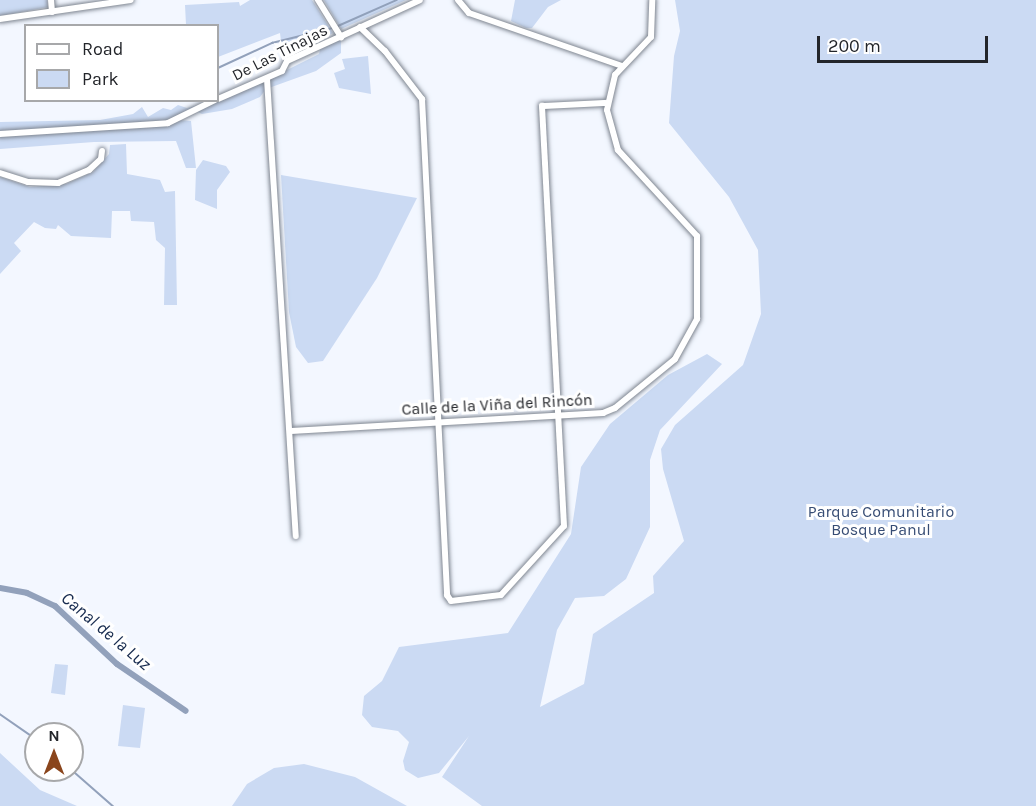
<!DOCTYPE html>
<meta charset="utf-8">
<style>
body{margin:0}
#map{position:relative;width:1036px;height:806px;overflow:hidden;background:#f3f7ff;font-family:Karla,sans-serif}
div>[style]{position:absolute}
.green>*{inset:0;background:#cbdaf3}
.stream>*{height:1.5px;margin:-0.75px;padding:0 0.75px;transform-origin:0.75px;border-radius:0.75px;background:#92a1bb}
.canal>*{height:6px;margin:-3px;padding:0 3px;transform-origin:3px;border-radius:3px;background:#92a1bb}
.roads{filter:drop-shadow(0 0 2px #7f8691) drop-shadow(0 0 2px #7f8691)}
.minor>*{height:6px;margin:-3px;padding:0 3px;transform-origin:3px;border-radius:3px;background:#fff}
span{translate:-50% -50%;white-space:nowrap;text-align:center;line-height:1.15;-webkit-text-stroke:6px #fff;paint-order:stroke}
.street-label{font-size:16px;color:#23252a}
.park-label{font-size:16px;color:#364c74}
.water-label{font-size:18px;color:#162a4e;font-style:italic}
.legend{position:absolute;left:24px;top:24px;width:195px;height:78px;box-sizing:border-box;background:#fff;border:2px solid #a7a8aa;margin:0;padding:8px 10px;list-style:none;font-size:18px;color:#23252a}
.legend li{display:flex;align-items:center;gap:12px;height:30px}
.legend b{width:30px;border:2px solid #a7a8aa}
.north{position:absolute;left:24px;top:722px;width:60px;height:60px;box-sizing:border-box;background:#fff;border:2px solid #a7a8aa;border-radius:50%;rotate:0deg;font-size:16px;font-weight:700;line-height:24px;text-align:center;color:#23252a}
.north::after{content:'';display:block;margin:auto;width:21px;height:27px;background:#8a451c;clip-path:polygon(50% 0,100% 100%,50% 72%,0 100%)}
.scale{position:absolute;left:817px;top:36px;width:171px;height:27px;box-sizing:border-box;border:3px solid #23252a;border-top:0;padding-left:8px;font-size:18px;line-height:21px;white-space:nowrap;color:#23252a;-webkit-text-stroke:4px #fff;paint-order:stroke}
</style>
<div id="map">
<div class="green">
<div style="clip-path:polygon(0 0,47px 0,48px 7px,0 16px)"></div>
<div style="clip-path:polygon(250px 0,312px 0,333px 33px,283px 58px,280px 33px,218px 57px,218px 26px,186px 25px,185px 5px,239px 2px,240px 6px)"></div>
<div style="clip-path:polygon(324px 0,406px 0,341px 29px)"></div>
<div style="clip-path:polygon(515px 0,561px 0,548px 7px,532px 28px,526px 28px,511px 21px)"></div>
<div style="clip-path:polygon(675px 0,1036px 0,1036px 806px,482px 806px,442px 777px,469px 736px,439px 773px,418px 778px,405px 770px,403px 761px,409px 742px,398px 731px,372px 727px,362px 715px,364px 696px,382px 681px,399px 647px,508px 633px,571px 534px,581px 467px,610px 424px,668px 375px,707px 354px,722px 364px,660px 430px,650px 460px,650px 527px,626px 579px,604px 596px,575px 598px,557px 630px,540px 707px,584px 684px,593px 634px,654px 593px,653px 576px,684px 541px,663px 469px,661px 449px,675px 425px,743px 365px,761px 314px,758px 250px,729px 197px,669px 123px,674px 56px,680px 31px)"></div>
<div style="clip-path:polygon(332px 39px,341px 41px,341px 53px,316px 71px,266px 89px,260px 97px,232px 109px,202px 114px,193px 110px,179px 120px,191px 121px,196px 168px,186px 168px,176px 141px,94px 142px,0 149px,0 122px,100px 120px,133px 114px,142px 107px,148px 117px,163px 108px,171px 110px,178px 105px,187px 108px,218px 100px,218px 96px,269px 74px,277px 75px,319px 54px,321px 45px)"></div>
<div style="clip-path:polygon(368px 56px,371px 94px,339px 88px,334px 73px,345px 69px,342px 59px)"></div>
<div style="clip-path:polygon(126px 144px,127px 174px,160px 180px,165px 192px,175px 191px,177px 305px,164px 305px,165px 248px,156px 240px,154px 222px,131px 221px,130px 211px,112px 211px,111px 238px,71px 236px,58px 225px,56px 229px,45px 228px,34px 222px,14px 243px,21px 251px,0 274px,0 177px,30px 187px,66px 184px,93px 172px,109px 154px,110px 145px)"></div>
<div style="clip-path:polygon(203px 160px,226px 166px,230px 172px,217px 190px,217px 209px,195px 200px,196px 170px)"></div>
<div style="clip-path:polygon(281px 175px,417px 198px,377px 278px,323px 361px,308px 363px,296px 347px,289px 312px)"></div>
<div style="clip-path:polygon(55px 664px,68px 665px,65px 695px,51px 693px)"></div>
<div style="clip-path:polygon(123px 705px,145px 708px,140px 748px,118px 746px)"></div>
<div style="clip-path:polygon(0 753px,40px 790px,77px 806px,0 806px)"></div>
<div style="clip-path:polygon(304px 764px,355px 777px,407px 806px,232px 806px,247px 784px,274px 768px)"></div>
</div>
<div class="stream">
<div style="left:338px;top:26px;width:64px;rotate:-23.8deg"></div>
<div style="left:218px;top:68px;width:60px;rotate:-24.8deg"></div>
<div style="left:272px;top:43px;width:63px;rotate:-13.8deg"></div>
<div style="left:0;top:714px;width:44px;rotate:34.8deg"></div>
<div style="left:72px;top:770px;width:55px;rotate:41.3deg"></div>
</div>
<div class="canal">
<div style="left:0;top:588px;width:27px;rotate:10deg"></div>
<div style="left:27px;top:593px;width:31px;rotate:25deg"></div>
<div style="left:55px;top:606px;width:85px;rotate:43.1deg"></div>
<div style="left:117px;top:664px;width:83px;rotate:34.3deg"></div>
</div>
<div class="roads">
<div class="minor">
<div style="left:51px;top:0;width:12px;rotate:85deg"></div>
<div style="left:318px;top:0;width:44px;rotate:58.1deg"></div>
<div style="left:458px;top:0;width:17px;rotate:50deg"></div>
<div style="left:469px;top:13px;width:162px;rotate:19.1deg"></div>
<div style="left:0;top:19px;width:132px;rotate:-8.3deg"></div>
<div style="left:360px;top:27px;width:35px;rotate:44deg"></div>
<div style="left:385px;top:51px;width:61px;rotate:52.4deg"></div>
<div style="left:422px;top:99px;width:497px;rotate:87.1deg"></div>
<div style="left:447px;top:595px;width:7px;rotate:56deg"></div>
<div style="left:451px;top:601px;width:50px;rotate:-6.8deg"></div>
<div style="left:501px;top:595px;width:93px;rotate:-47.6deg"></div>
<div style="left:564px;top:526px;width:421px;rotate:-93deg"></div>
<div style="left:542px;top:106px;width:64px;rotate:-2.7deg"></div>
<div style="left:267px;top:79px;width:458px;rotate:86.4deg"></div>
<div style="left:218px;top:99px;width:70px;rotate:-23.6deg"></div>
<div style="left:282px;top:71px;width:11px;rotate:-63deg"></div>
<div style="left:287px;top:61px;width:146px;rotate:-24.6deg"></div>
<div style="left:0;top:134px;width:168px;rotate:-3.7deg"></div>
<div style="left:168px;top:123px;width:52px;rotate:-26.1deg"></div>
<div style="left:0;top:173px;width:29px;rotate:18deg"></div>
<div style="left:28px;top:182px;width:30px;rotate:2deg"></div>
<div style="left:58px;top:183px;width:34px;rotate:-23deg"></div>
<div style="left:89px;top:170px;width:16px;rotate:-43deg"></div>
<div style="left:101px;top:159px;width:8px;rotate:-83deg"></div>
<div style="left:291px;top:431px;width:313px;rotate:-3.3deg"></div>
<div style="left:603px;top:413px;width:13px;rotate:-23deg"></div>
<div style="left:615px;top:408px;width:77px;rotate:-39.2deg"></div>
<div style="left:675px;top:359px;width:46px;rotate:-61.2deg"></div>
<div style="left:697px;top:319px;width:83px;rotate:-90deg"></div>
<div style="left:697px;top:236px;width:117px;rotate:-132.6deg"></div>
<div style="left:618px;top:150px;width:41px;rotate:-105.4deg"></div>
<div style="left:607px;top:110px;width:36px;rotate:-77deg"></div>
<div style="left:615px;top:75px;width:52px;rotate:-46.5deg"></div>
<div style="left:651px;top:37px;width:37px;rotate:-88deg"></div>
</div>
</div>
<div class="street-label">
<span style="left:280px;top:53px;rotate:-27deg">De Las Tinajas</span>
<span style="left:497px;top:405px;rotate:-3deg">Calle de la Viña del Rincón</span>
</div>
<div class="park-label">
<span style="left:881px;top:521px">Parque Comunitario<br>Bosque Panul</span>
</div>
<div class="water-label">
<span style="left:106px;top:631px;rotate:40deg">Canal de la Luz</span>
</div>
<ul class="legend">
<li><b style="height:8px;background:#fff"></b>Road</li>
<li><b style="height:16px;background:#cbdaf3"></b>Park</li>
</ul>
<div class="north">N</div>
<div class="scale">200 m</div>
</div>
